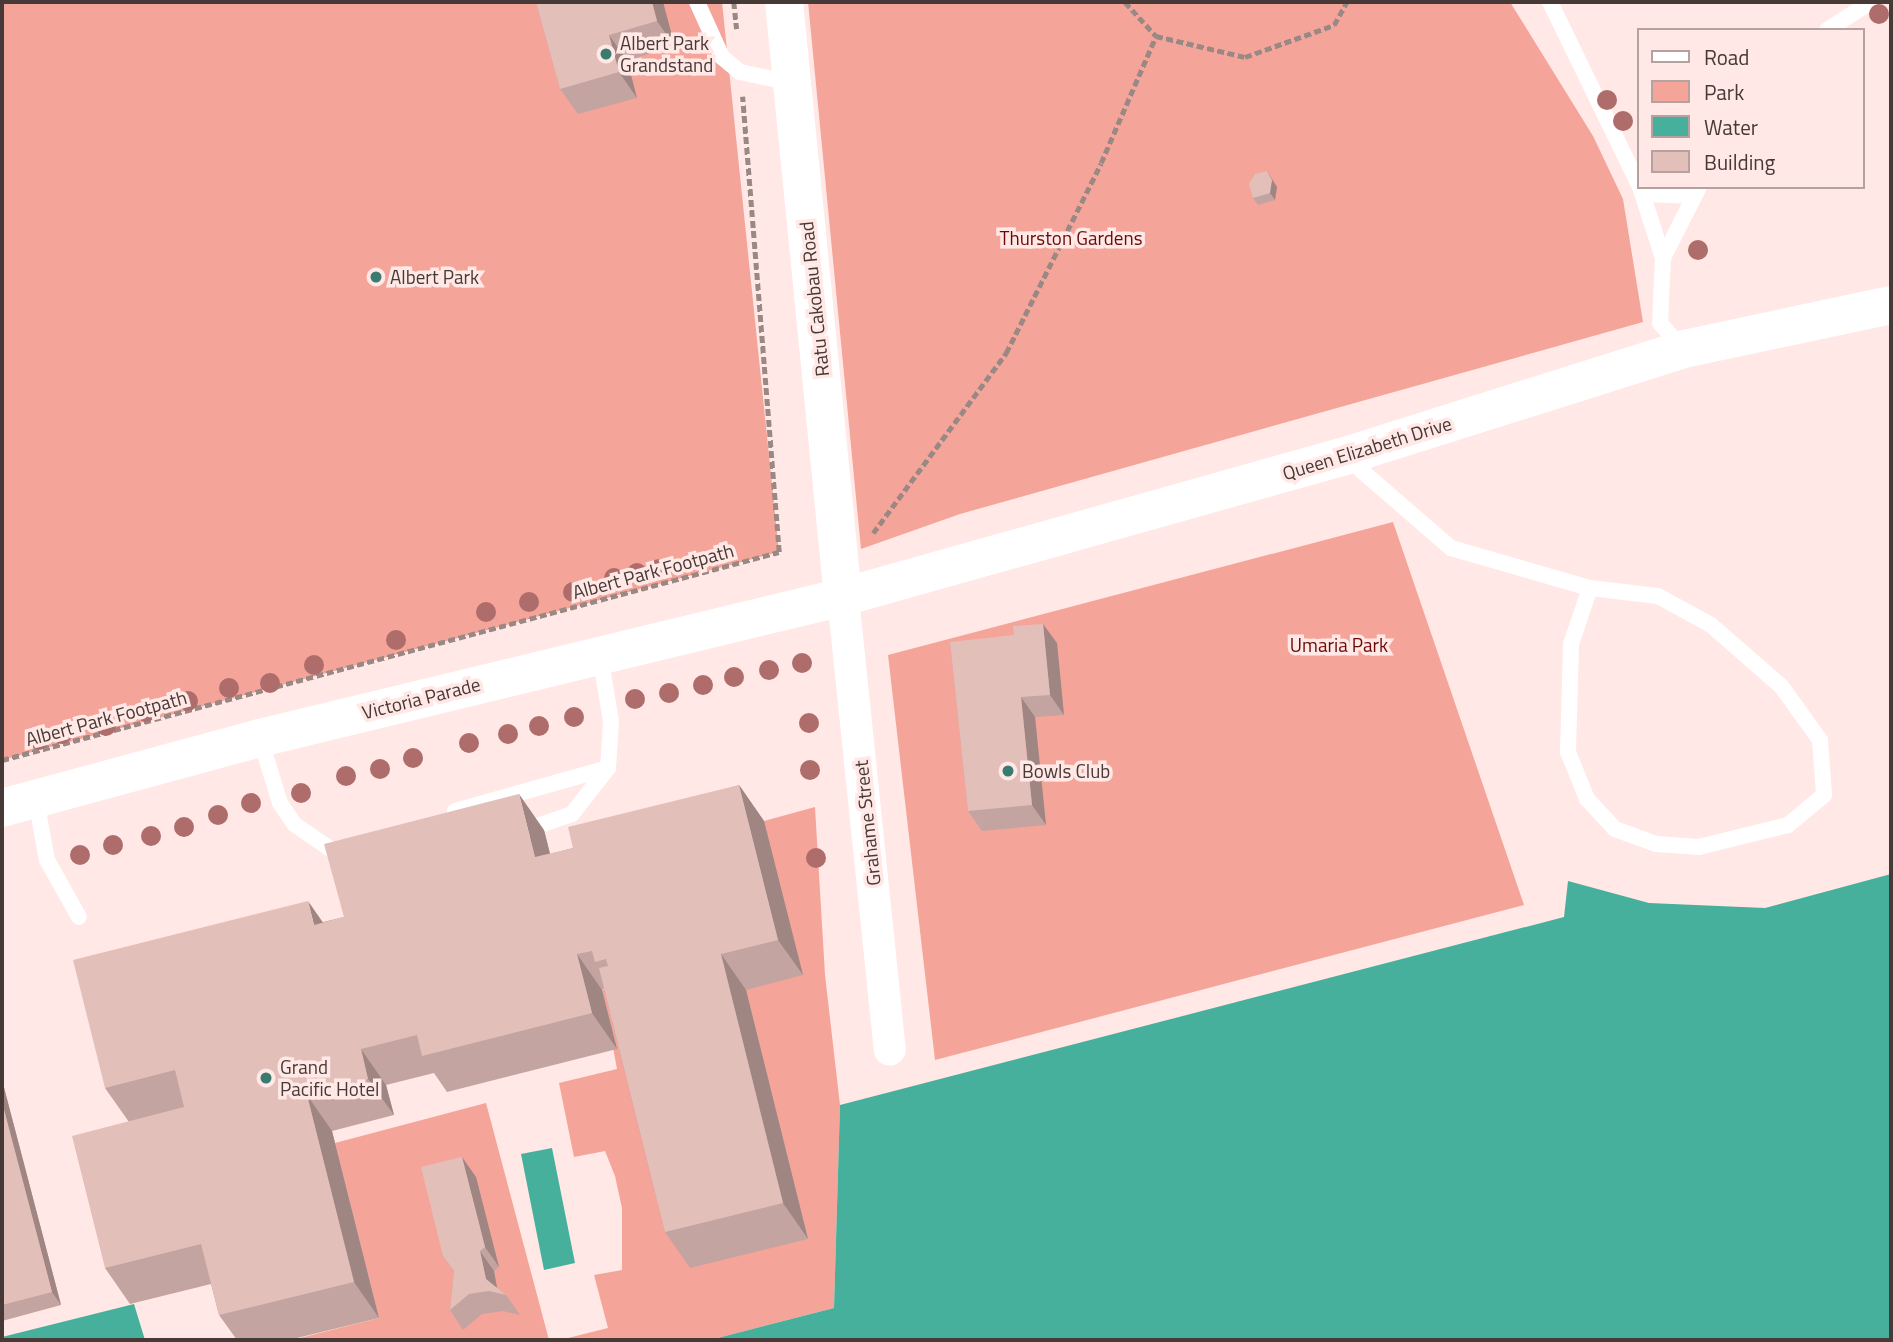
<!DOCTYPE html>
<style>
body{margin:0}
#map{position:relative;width:1893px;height:1342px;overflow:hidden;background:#ffe8e5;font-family:"Titillium Web",sans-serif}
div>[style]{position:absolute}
.green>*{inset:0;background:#f5a499}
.water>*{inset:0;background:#46b09d}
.path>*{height:4.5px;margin-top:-2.25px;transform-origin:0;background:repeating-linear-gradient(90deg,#9a8885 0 7px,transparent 0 10.5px)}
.service>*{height:16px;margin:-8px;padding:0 8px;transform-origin:8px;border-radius:8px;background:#fff}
.minor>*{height:32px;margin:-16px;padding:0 16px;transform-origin:16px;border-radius:16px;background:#fff}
.secondary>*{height:38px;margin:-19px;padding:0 19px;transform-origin:19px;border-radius:19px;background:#fff}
.primary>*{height:38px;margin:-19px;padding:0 19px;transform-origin:19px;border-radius:19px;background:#fff}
.trunk>*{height:38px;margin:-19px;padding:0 19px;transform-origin:19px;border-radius:19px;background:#fff}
.trees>*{width:20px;height:20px;margin:-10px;border-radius:50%;background:#ae6d6b}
.wall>*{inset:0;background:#c3a4a0}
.shaded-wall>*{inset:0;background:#9f8682}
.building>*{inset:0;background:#e3bfba}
.dots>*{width:19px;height:19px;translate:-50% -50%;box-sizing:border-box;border:4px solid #ffe8e5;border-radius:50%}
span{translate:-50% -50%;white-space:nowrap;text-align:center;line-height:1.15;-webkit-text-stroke:7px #ffe8e5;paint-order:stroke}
.poi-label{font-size:19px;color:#473936}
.left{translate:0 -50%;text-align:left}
.park-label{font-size:19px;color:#6c0907}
.street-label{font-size:19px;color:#473936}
.frame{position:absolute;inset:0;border:4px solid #473936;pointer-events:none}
.legend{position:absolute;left:1637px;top:28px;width:228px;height:161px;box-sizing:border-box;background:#ffe8e5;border:2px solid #b5a29f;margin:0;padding:9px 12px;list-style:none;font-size:21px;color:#473936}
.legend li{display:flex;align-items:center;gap:14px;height:35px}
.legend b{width:35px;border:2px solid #b5a29f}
</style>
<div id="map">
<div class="green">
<div style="clip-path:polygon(2px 2px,722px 2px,779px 552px,2px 760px)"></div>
<div style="clip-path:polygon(808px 2px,1510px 2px,1593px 136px,1623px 199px,1643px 322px,960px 514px,861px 549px)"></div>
<div style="clip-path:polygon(1393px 522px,1524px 905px,935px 1060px,888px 655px)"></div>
<div style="clip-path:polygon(815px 807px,825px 975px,840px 1105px,834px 1308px,710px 1340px,560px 1340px,608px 1328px,594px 1275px,622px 1270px,622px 1208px,615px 1176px,605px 1151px,574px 1157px,559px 1083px,617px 1069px,602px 990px,746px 990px,764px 821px)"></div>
<div style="clip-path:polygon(486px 1103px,549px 1340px,292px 1340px,379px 1318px,335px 1143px)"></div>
</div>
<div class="water">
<div style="clip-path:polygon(1891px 874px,1891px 1340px,710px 1340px,834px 1308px,840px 1105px,1564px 917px,1568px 881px,1649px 903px,1765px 908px)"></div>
<div style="clip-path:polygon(552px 1148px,575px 1263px,544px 1270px,521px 1154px)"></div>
<div style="clip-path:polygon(134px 1304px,145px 1340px,2px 1340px,2px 1337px)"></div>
</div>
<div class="path">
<div style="left:734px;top:2px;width:27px;rotate:84deg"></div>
<div style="left:1125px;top:2px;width:46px;rotate:47.6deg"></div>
<div style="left:1156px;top:36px;width:91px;rotate:13.3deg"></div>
<div style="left:1245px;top:57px;width:95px;rotate:-19.8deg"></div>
<div style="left:1334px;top:25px;width:26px;rotate:-61deg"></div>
<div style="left:873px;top:533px;width:224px;rotate:-53.5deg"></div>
<div style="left:1006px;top:353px;width:212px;rotate:-63.4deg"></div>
<div style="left:1101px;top:163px;width:138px;rotate:-66.6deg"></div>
<div style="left:2px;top:760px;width:804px;rotate:-14.99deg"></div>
<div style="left:779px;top:552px;width:457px;rotate:-94.6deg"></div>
</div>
<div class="service">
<div style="left:697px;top:2px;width:60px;rotate:65.6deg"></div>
<div style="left:722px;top:57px;width:23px;rotate:40deg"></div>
<div style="left:740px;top:72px;width:53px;rotate:11.9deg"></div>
<div style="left:1550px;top:2px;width:203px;rotate:64.1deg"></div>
<div style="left:1827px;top:30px;width:52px;rotate:-32.5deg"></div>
<div style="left:1640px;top:187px;width:75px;rotate:72.1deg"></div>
<div style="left:1663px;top:258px;width:65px;rotate:92.6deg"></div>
<div style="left:1660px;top:323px;width:33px;rotate:49deg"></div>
<div style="left:1644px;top:194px;width:50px;rotate:2.3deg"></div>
<div style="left:1663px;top:258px;width:80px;rotate:-63.1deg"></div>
<div style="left:1347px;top:458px;width:138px;rotate:40.9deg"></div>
<div style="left:1451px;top:548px;width:145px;rotate:16.1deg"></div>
<div style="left:1590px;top:588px;width:68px;rotate:6.7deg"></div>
<div style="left:1658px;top:596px;width:60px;rotate:28.7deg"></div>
<div style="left:1711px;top:625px;width:93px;rotate:41.1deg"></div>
<div style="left:1781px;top:686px;width:67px;rotate:54.2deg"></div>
<div style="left:1820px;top:740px;width:55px;rotate:85.8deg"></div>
<div style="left:1824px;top:795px;width:47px;rotate:140.2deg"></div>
<div style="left:1788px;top:825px;width:92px;rotate:166.1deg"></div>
<div style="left:1699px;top:847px;width:43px;rotate:-176deg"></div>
<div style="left:1656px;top:844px;width:44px;rotate:-159.9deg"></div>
<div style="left:1615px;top:829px;width:41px;rotate:-133deg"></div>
<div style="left:1587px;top:799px;width:51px;rotate:-112deg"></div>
<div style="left:1568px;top:752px;width:108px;rotate:-88.4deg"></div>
<div style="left:1571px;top:644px;width:59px;rotate:-71.3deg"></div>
<div style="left:260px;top:738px;width:68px;rotate:72.9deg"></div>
<div style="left:280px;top:803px;width:25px;rotate:56deg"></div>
<div style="left:294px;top:824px;width:58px;rotate:34.5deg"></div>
<div style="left:36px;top:800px;width:61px;rotate:79.6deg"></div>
<div style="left:47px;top:860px;width:65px;rotate:60.7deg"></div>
<div style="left:455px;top:811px;width:159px;rotate:-15.7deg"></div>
<div style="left:520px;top:832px;width:55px;rotate:-19.1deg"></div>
<div style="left:572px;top:814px;width:58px;rotate:-52deg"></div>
<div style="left:608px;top:768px;width:47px;rotate:-86.3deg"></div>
<div style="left:611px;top:721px;width:66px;rotate:-99.6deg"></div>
</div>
<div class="minor">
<div style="left:843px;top:597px;width:455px;rotate:84.1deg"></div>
</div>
<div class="secondary">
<div style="left:784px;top:2px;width:598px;rotate:84.34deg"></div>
</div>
<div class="primary">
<div style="left:843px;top:597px;width:521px;rotate:-15.69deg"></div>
<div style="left:1345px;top:456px;width:355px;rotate:-17.5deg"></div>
<div style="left:1684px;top:349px;width:212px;rotate:-12deg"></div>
</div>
<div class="trunk">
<div style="left:2px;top:808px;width:267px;rotate:-15.2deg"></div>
<div style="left:260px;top:738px;width:600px;rotate:-13.6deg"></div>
</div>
<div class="trees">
<div style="left:1879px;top:14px"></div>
<div style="left:1607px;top:100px"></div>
<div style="left:1623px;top:121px"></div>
<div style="left:1698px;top:250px"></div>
<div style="left:659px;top:569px"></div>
<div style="left:637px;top:573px"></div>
<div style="left:614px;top:578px"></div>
<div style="left:573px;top:592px"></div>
<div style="left:529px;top:602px"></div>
<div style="left:486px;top:612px"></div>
<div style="left:396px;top:640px"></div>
<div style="left:802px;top:663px"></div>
<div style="left:314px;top:665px"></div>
<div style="left:769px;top:670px"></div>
<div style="left:734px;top:677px"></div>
<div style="left:270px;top:683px"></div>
<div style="left:703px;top:685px"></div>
<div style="left:229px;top:688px"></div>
<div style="left:669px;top:693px"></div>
<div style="left:635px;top:699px"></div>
<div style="left:188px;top:701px"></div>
<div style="left:146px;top:712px"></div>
<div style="left:574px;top:717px"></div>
<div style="left:809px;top:723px"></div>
<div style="left:106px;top:726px"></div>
<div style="left:539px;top:726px"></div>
<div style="left:62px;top:734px"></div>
<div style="left:508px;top:734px"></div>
<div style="left:39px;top:740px"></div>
<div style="left:469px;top:743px"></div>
<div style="left:413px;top:758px"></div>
<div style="left:380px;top:769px"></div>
<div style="left:810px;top:770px"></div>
<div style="left:346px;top:776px"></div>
<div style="left:301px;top:793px"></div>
<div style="left:251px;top:803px"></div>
<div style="left:218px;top:815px"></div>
<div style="left:184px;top:827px"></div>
<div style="left:151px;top:836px"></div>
<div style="left:113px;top:845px"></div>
<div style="left:80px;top:855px"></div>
<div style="left:816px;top:858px"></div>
</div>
<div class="wall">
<div style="clip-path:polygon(536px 2px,663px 2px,675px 47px,627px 60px,637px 98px,578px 114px,560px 89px)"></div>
<div style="clip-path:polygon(1277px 187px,1275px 200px,1258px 205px,1253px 198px)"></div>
<div style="clip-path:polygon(950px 642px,1057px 643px,1064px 715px,1035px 717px,1046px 825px,982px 831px,968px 811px)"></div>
<div style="clip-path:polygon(739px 785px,764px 821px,803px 975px,746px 990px,808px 1239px,690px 1268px,665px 1232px,604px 989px,602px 990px,617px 1049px,447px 1092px,434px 1073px,386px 1085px,394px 1115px,332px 1131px,379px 1318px,289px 1340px,237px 1340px,219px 1315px,211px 1284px,130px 1304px,105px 1268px,129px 1122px,105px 1088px,323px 922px,344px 917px,544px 830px,550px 854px,573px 848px)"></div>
<div style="clip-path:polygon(2px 1080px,61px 1305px,2px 1321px)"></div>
<div style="clip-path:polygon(462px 1157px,476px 1177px,499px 1267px,494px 1271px,497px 1288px,506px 1295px,520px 1315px,503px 1311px,482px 1314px,463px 1330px,450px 1310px,454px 1272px,443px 1256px)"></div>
</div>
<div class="shaded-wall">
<div style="clip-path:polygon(652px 2px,663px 2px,675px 47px,657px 21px)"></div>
<div style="clip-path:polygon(609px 35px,627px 60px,637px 98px,619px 72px)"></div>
<div style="clip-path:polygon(1267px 171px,1277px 187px,1275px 200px,1270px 193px)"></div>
<div style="clip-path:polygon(1043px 624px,1057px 643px,1064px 715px,1050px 695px)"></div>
<div style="clip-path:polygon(1021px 697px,1035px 717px,1046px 825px,1032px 805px)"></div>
<div style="clip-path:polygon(739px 785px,764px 821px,803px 975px,778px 940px)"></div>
<div style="clip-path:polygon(519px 794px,544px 830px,560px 893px,535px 857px)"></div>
<div style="clip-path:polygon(308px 901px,333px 937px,314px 925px)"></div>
<div style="clip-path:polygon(577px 954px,602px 990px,617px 1049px,592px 1013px)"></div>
<div style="clip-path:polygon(721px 954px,746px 990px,808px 1239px,783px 1203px)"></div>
<div style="clip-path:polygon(361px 1049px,386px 1085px,394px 1115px,368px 1079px)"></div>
<div style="clip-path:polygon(2px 1080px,61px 1305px,52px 1292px,2px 1102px)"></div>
<div style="clip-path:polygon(307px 1095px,332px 1131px,379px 1318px,354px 1282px)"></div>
<div style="clip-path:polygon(462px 1157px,476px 1177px,499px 1267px,485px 1247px)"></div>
<div style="clip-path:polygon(480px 1251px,494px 1271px,498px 1293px,486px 1279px)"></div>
</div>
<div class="building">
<div style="clip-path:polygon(536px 2px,652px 2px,657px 21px,609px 35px,619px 72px,560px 89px)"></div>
<div style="clip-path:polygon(1267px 171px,1272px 180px,1270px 193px,1253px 198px,1249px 184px,1255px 174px)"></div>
<div style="clip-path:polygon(1043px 624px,1050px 695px,1021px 697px,1032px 805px,968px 811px,950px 642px,1014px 635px,1013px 626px)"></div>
<div style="clip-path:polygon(739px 785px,778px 940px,721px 954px,783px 1203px,665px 1232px,599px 968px,608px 966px,606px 959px,595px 962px,592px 951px,577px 954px,592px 1013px,422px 1056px,417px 1035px,361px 1049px,368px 1079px,307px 1095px,354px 1282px,219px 1315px,201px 1244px,105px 1268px,72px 1136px,184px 1107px,175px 1070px,105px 1088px,73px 960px,308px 901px,314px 925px,344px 917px,324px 844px,519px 794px,535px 857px,573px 848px,568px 827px)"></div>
<div style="clip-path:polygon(2px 1102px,52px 1292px,2px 1305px)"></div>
<div style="clip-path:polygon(462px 1157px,485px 1247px,480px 1251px,486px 1279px,506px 1295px,489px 1291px,469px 1294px,450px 1310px,454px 1271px,443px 1256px,421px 1167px)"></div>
</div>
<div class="dots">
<div style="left:606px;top:54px;background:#397c6f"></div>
<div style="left:376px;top:277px;background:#397c6f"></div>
<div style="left:1008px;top:771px;background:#397c6f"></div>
<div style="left:266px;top:1078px;background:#397c6f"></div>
</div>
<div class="poi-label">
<span class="left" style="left:620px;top:54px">Albert Park<br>Grandstand</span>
<span class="left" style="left:390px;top:277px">Albert Park</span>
<span class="left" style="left:1022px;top:771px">Bowls Club</span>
<span class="left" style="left:280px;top:1078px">Grand<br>Pacific Hotel</span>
</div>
<div class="park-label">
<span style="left:1071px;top:238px">Thurston Gardens</span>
<span style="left:1339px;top:645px">Umaria Park</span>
</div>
<div class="street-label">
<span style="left:814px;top:299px;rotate:-96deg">Ratu Cakobau Road</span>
<span style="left:1367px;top:448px;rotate:-17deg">Queen Elizabeth Drive</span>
<span style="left:653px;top:571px;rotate:-15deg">Albert Park Footpath</span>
<span style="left:421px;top:698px;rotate:-14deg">Victoria Parade</span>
<span style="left:106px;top:718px;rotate:-15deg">Albert Park Footpath</span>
<span style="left:867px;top:823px;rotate:-96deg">Grahame Street</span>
</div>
<div class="frame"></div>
<ul class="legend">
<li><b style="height:9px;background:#fff"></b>Road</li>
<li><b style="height:19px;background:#f5a499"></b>Park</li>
<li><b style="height:19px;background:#46b09d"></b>Water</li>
<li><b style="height:19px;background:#e3bfba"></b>Building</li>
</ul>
</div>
